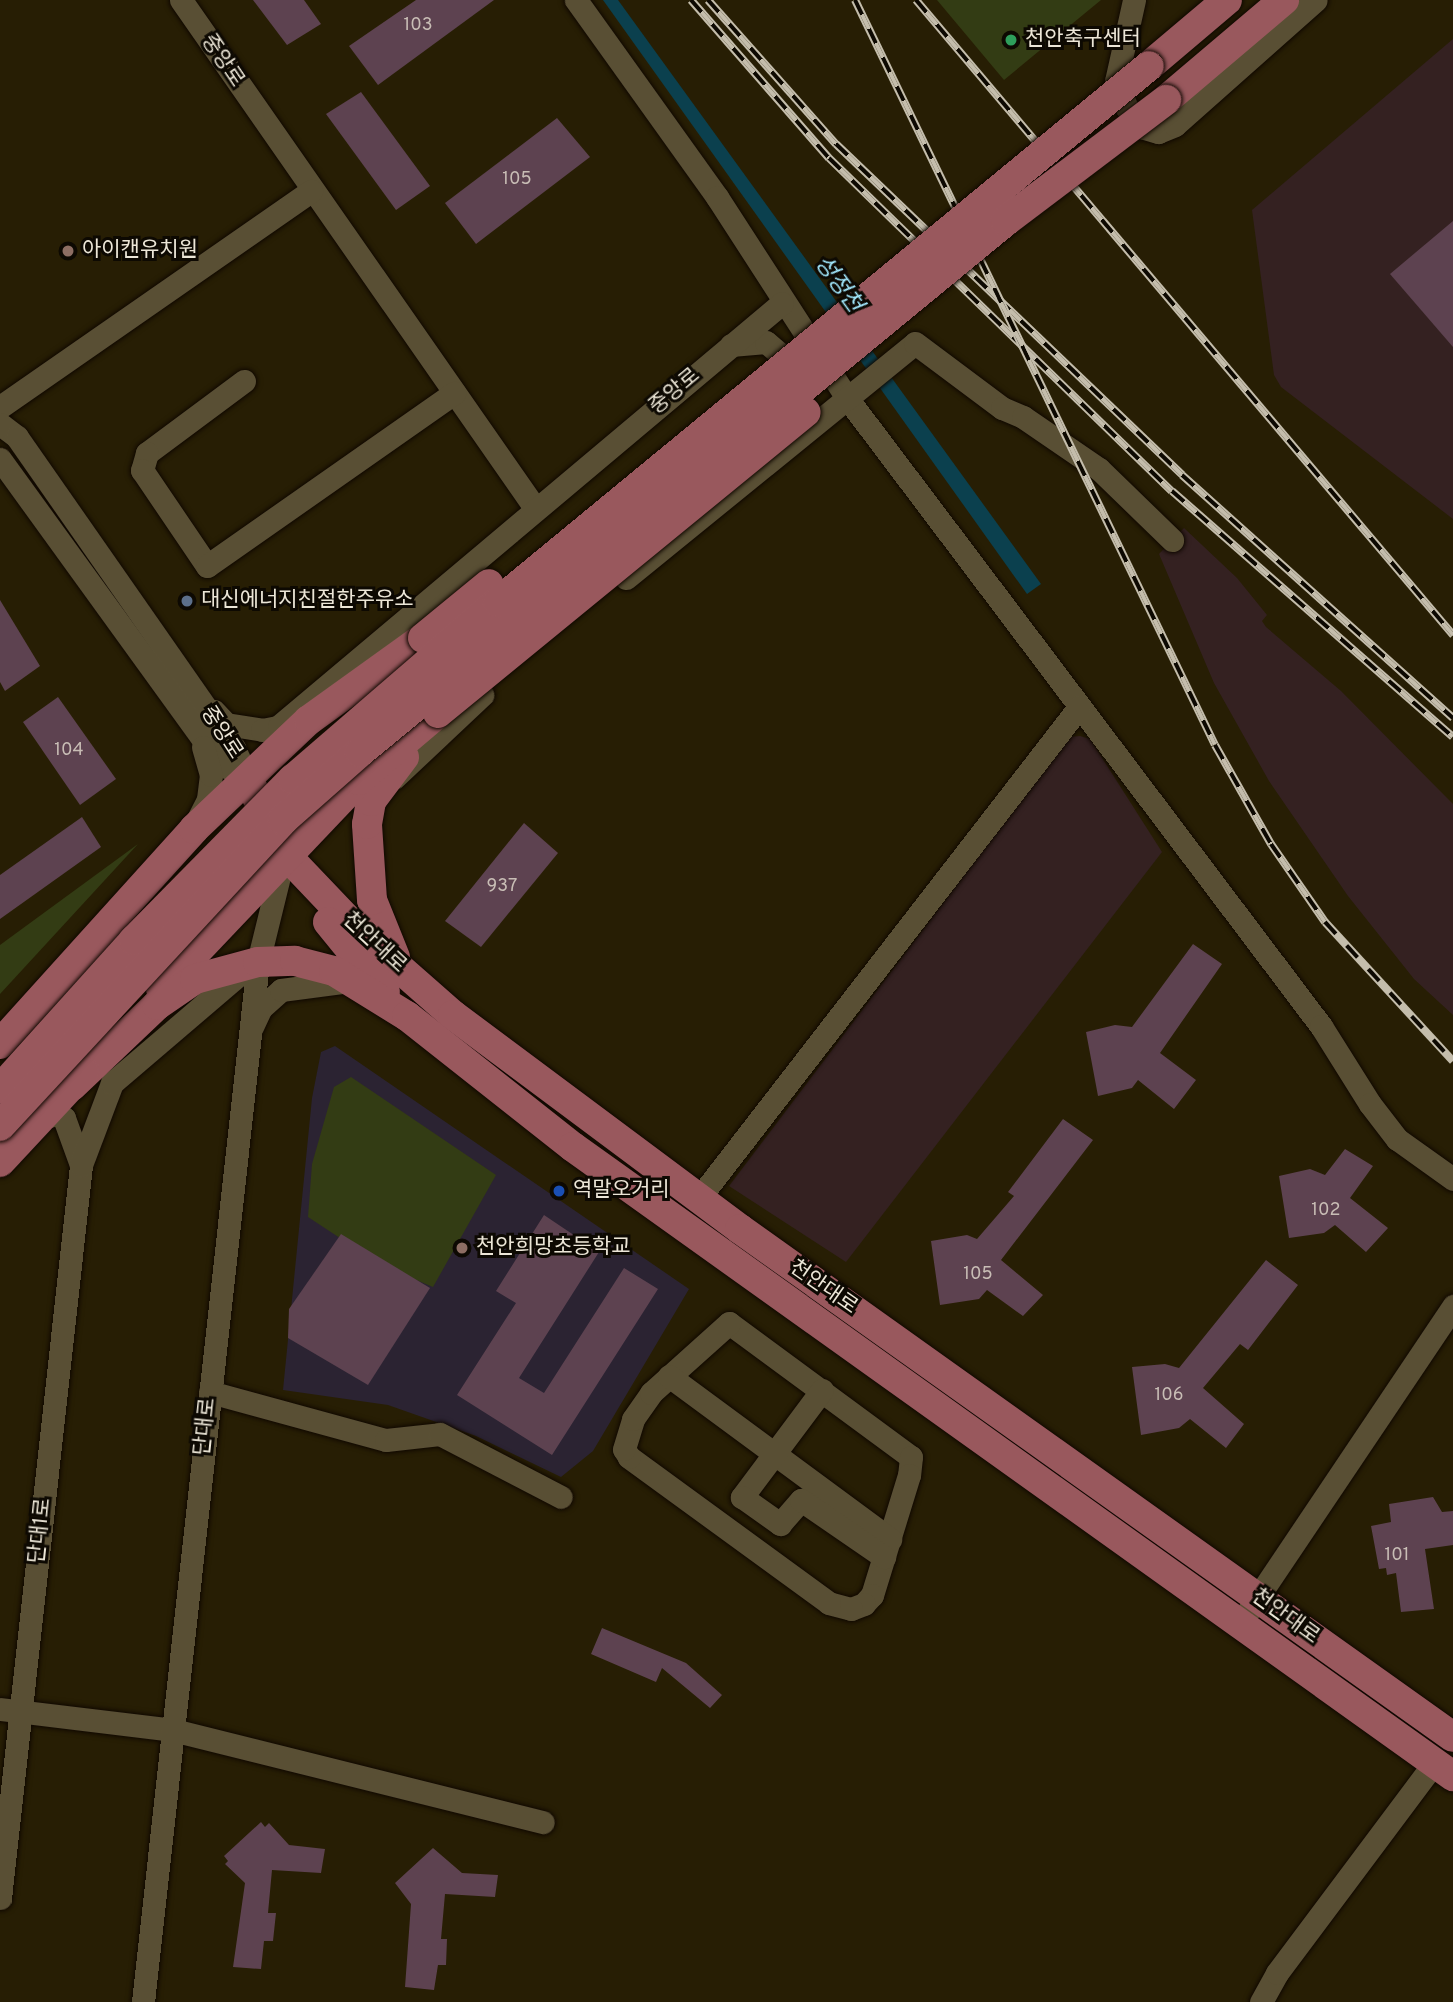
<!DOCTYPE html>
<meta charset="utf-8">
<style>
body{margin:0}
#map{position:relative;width:1453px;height:2002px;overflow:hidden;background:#271e04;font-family:Overpass,"Noto Sans KR",sans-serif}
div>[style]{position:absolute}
.industrial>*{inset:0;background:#342121}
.education>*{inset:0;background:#2b2332}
.green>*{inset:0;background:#333c14}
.water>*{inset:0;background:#0b404e}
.building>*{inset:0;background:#5d4250}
.roads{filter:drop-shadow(0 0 2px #100800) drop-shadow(0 0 2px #100800)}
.minor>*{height:23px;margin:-11.5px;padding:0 11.5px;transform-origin:11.5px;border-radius:11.5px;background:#594f34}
.major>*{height:30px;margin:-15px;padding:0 15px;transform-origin:15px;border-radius:15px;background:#99585d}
.rail>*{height:8px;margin-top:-4px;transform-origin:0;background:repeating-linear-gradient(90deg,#0d0902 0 16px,#c4bdac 0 32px);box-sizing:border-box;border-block:2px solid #c4bdac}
.bridges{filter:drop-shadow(0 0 2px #100800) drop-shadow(0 0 2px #100800)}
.major-bridge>*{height:30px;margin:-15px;padding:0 15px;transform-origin:15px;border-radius:15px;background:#99585d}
.dots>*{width:19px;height:19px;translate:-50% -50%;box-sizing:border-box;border:4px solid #0d0902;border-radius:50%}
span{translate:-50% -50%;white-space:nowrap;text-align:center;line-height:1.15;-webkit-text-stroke:6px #0d0902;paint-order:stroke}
.number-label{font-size:18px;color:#c8bdb5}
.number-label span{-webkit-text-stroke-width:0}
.poi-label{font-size:21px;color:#ece6d7}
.left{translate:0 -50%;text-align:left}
.street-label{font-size:21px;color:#ece6d7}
.water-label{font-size:23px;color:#a2e8fd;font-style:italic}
</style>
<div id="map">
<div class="industrial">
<div style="clip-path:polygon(1453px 39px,1453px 519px,1281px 387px,1274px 375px,1252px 210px)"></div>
<div style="clip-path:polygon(1184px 528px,1237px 578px,1267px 615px,1262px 621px,1266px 627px,1341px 691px,1453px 804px,1453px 1015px,1414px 979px,1348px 896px,1269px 781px,1214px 683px,1159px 554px)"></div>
<div style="clip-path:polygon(1080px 736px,1090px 739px,1162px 852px,846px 1262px,729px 1186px,1069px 737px)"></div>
</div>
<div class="education">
<div style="clip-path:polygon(335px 1046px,689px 1289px,593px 1451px,561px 1477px,476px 1436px,388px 1405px,283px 1390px,312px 1098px,321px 1052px)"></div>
</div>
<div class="green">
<div style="clip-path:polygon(937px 0,1101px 0,1004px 80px)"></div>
<div style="clip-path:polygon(138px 844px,0 994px,0 945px)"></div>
<div style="clip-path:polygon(351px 1077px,496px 1175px,433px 1287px,381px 1265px,308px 1217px,312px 1164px,334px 1087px)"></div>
</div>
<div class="water">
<div style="clip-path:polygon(603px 0,618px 0,1041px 584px,1027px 594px)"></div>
</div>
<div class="building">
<div style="clip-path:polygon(253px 0,304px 0,321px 24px,287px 45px)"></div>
<div style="clip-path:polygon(416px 0,494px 0,378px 85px,349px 46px)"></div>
<div style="clip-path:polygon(361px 92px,430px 186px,396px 210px,326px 114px)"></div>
<div style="clip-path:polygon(557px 118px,590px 157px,476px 244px,445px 203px)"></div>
<div style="clip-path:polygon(1453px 221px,1453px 347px,1390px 274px)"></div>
<div style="clip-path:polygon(0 600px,40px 666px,5px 691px,0 682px)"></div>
<div style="clip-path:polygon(58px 697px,116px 779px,80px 805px,23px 722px)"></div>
<div style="clip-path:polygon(82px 817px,101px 847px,0 919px,0 875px)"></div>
<div style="clip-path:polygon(524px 823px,558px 853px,481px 947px,445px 921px)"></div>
<div style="clip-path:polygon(1193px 944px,1222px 964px,1160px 1053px,1196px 1080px,1174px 1109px,1138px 1080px,1132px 1088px,1098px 1096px,1086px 1032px,1115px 1025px,1132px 1027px)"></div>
<div style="clip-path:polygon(1063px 1119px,1093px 1140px,1001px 1260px,1043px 1295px,1023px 1316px,987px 1290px,979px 1299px,940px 1305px,931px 1241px,967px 1235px,977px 1239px,1014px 1196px,1008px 1192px)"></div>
<div style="clip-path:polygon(1345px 1149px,1373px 1166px,1350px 1198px,1388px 1228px,1366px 1252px,1335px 1225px,1324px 1233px,1289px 1238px,1279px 1176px,1310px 1169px,1325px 1175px)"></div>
<div style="clip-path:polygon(544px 1215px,599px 1252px,519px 1378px,544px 1393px,624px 1268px,658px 1289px,552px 1455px,457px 1395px,516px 1303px,496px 1291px)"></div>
<div style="clip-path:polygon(341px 1234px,430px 1288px,368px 1385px,288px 1338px,289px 1309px)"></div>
<div style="clip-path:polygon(1266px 1260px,1298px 1285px,1248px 1350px,1240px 1344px,1203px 1388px,1244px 1424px,1226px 1448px,1190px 1419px,1179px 1428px,1141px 1435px,1132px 1367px,1165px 1364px,1179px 1368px)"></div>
<div style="clip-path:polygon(1433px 1497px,1442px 1512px,1453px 1511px,1453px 1545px,1425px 1549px,1434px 1609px,1401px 1612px,1396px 1573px,1387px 1575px,1386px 1568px,1379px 1569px,1371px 1526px,1391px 1522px,1389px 1504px)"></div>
<div style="clip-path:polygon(602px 1628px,686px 1663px,722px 1695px,710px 1708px,662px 1668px,656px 1682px,591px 1654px)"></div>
<div style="clip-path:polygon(261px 1822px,265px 1827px,269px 1823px,289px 1845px,325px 1849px,321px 1873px,272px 1870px,268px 1913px,276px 1913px,273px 1941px,264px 1941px,261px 1969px,233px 1967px,245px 1883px,225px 1864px,228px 1861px,224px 1856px)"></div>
<div style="clip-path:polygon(433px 1848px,462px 1873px,498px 1875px,495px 1897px,445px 1894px,441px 1939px,447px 1939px,446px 1965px,438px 1965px,434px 1990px,405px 1987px,411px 1904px,395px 1883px)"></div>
</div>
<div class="roads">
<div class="minor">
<div style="left:181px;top:0;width:619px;rotate:55.13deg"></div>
<div style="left:576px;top:0;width:242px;rotate:54.4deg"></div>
<div style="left:717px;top:197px;width:239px;rotate:57.1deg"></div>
<div style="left:847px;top:398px;width:787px;rotate:52.96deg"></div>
<div style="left:1321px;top:1026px;width:92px;rotate:57.9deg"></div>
<div style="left:1370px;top:1104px;width:44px;rotate:52.4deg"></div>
<div style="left:1397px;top:1139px;width:69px;rotate:35.5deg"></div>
<div style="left:1134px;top:0;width:83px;rotate:102.5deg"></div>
<div style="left:1116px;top:81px;width:29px;rotate:68deg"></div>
<div style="left:1127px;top:108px;width:26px;rotate:50deg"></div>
<div style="left:1144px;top:128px;width:15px;rotate:16deg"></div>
<div style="left:1158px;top:132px;width:18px;rotate:-22deg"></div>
<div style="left:1175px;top:125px;width:188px;rotate:-41.6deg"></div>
<div style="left:731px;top:345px;width:35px;rotate:-5deg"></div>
<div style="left:766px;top:342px;width:46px;rotate:40.6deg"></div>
<div style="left:244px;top:381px;width:121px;rotate:143.4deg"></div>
<div style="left:147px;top:453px;width:18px;rotate:106deg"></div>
<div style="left:142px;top:470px;width:116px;rotate:55.9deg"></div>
<div style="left:207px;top:566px;width:302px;rotate:-35deg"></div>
<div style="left:0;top:407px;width:379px;rotate:-34.8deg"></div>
<div style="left:0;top:424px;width:21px;rotate:37deg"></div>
<div style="left:17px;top:437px;width:379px;rotate:55.1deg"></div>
<div style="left:234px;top:748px;width:36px;rotate:66deg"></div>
<div style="left:0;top:459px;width:374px;rotate:54.1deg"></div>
<div style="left:219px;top:762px;width:36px;rotate:32deg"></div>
<div style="left:626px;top:578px;width:372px;rotate:-39.1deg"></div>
<div style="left:915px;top:343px;width:109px;rotate:36.8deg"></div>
<div style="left:1002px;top:408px;width:23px;rotate:23deg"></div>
<div style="left:1023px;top:417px;width:92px;rotate:34.4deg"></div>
<div style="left:1099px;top:469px;width:102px;rotate:44.2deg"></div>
<div style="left:214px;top:711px;width:18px;rotate:47deg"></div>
<div style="left:226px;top:724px;width:36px;rotate:9deg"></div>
<div style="left:262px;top:730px;width:31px;rotate:-11deg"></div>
<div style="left:279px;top:726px;width:657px;rotate:-40.06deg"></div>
<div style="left:395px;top:777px;width:120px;rotate:-43.3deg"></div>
<div style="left:197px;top:821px;width:25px;rotate:-63deg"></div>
<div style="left:208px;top:799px;width:24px;rotate:-83deg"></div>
<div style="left:211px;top:775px;width:29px;rotate:-106deg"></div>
<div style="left:252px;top:1027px;width:21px;rotate:-65deg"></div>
<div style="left:261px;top:1008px;width:27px;rotate:-42deg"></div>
<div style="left:281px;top:990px;width:69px;rotate:-7.5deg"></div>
<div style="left:40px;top:1119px;width:16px;rotate:-18deg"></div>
<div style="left:55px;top:1114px;width:10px;rotate:24deg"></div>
<div style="left:64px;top:1118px;width:50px;rotate:70.1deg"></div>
<div style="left:699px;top:1198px;width:621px;rotate:-52.26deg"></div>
<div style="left:729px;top:1323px;width:226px;rotate:36.4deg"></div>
<div style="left:911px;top:1457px;width:18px;rotate:96deg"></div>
<div style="left:909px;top:1475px;width:126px;rotate:107.1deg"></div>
<div style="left:872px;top:1595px;width:12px;rotate:132deg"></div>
<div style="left:864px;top:1604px;width:14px;rotate:159deg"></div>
<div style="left:851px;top:1609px;width:23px;rotate:-165deg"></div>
<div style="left:829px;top:1603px;width:248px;rotate:-143.9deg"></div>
<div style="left:629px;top:1457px;width:9px;rotate:-122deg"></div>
<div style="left:624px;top:1449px;width:31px;rotate:-73deg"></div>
<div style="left:633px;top:1419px;width:32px;rotate:-55deg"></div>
<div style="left:651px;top:1393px;width:105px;rotate:-41.9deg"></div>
<div style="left:669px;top:1376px;width:275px;rotate:36.4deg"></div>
<div style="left:822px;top:1390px;width:134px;rotate:126.8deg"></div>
<div style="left:742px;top:1497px;width:47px;rotate:35.4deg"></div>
<div style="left:780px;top:1524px;width:32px;rotate:-49deg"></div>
<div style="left:801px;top:1500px;width:101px;rotate:34.5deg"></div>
<div style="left:210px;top:1392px;width:182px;rotate:15.3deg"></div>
<div style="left:386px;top:1440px;width:54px;rotate:-6.3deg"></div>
<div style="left:440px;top:1434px;width:136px;rotate:27.5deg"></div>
<div style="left:1241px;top:1622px;width:381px;rotate:-56.1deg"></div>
<div style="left:0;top:1709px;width:174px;rotate:6.9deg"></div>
<div style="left:173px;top:1730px;width:381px;rotate:14deg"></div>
<div style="left:0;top:1898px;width:737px;rotate:-83.69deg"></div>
<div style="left:81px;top:1165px;width:88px;rotate:-69.3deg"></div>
<div style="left:112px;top:1083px;width:172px;rotate:-40.5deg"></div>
<div style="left:143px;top:2002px;width:1046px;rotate:-83.69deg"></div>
<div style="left:258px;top:962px;width:105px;rotate:-76.2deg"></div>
<div style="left:1261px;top:2002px;width:33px;rotate:-61deg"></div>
<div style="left:1277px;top:1973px;width:264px;rotate:-53.2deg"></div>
</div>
<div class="major">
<div style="left:1149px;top:66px;width:102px;rotate:-40.2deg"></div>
<div style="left:1166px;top:100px;width:155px;rotate:-40.3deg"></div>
<div style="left:249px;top:781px;width:81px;rotate:63.7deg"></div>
<div style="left:285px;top:854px;width:113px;rotate:46.4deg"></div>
<div style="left:363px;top:936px;width:120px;rotate:41.3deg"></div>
<div style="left:453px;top:1015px;width:358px;rotate:36.7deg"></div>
<div style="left:740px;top:1229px;width:875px;rotate:35.47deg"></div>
<div style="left:328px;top:922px;width:90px;rotate:50.8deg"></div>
<div style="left:395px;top:957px;width:61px;rotate:-112deg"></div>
<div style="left:372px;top:900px;width:76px;rotate:-93.8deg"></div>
<div style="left:367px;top:824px;width:23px;rotate:-80deg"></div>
<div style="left:371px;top:801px;width:55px;rotate:-53.1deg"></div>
<div style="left:161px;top:989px;width:288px;rotate:-46.5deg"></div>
<div style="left:359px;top:780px;width:104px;rotate:-40.3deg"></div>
<div style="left:0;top:1044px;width:290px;rotate:-47.9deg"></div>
<div style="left:194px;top:829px;width:158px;rotate:-43.5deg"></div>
<div style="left:309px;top:720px;width:140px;rotate:-35.7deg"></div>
<div style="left:72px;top:1086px;width:117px;rotate:-43.6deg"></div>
<div style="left:157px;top:1005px;width:46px;rotate:-34.4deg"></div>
<div style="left:195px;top:979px;width:65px;rotate:-15.1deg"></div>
<div style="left:258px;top:962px;width:37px;rotate:-2deg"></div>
<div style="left:295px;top:961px;width:40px;rotate:14.4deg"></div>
<div style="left:334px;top:971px;width:86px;rotate:31.7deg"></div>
<div style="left:407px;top:1016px;width:211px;rotate:38.3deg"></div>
<div style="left:573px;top:1147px;width:1082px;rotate:35.56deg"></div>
<div style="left:0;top:1162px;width:123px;rotate:-47deg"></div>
</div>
</div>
<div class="rail">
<div style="left:691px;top:0;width:210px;rotate:48.9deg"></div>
<div style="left:829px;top:158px;width:478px;rotate:44.2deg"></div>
<div style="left:1172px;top:491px;width:373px;rotate:41.2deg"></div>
<div style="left:708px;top:0;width:193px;rotate:48.4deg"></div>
<div style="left:836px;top:144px;width:479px;rotate:43.7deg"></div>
<div style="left:1182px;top:475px;width:364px;rotate:41.9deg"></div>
<div style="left:855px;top:0;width:827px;rotate:64.21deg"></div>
<div style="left:1215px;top:745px;width:114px;rotate:60.5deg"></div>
<div style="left:1271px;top:844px;width:95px;rotate:55.3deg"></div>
<div style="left:1325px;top:922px;width:189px;rotate:47.4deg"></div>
<div style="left:916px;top:0;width:832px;rotate:49.78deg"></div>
</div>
<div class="bridges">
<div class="major-bridge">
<div style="left:423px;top:638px;width:85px;rotate:-39.3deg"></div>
<div style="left:438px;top:713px;width:475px;rotate:-39.3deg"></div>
<div style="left:0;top:1089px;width:200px;rotate:-48deg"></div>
<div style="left:134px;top:940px;width:226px;rotate:-45.4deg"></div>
<div style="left:293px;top:779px;width:271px;rotate:-40.8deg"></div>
<div style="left:498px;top:602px;width:843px;rotate:-39.47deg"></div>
<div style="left:0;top:1126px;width:417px;rotate:-47.2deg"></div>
<div style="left:283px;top:820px;width:103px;rotate:-41.4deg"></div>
<div style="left:360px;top:752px;width:836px;rotate:-39.42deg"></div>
<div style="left:1006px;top:221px;width:201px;rotate:-37.1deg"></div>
</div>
</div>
<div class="dots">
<div style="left:1011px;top:40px;background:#2e9e5b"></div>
<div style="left:68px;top:251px;background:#8d6e63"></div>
<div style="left:187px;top:601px;background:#5c6f8a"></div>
<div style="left:559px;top:1191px;background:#1a4fb4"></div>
<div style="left:462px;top:1248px;background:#8d6e63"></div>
</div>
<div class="number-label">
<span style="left:418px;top:26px">103</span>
<span style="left:517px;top:180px">105</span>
<span style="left:69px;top:751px">104</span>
<span style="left:502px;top:887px">937</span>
<span style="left:1326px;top:1211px">102</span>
<span style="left:978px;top:1275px">105</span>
<span style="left:1169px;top:1396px">106</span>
<span style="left:1397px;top:1556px">101</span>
</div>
<div class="poi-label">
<span class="left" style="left:1025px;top:40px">천안축구센터</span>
<span class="left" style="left:82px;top:251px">아이캔유치원</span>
<span class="left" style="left:201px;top:601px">대신에너지친절한주유소</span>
<span class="left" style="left:573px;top:1191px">역말오거리</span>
<span class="left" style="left:476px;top:1248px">천안희망초등학교</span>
</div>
<div class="street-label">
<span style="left:222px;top:61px;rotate:56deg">중앙로</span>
<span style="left:675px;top:392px;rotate:-40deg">중앙로</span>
<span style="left:221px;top:733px;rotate:57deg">중앙로</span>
<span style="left:374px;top:943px;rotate:43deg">천안대로</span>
<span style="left:823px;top:1288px;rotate:35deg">천안대로</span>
<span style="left:206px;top:1427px;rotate:-84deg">단대로</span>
<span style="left:41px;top:1531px;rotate:-84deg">단대1로</span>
<span style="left:1285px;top:1617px;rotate:36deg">천안대로</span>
</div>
<div class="water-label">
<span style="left:837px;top:285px;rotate:54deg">성정천</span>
</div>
</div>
